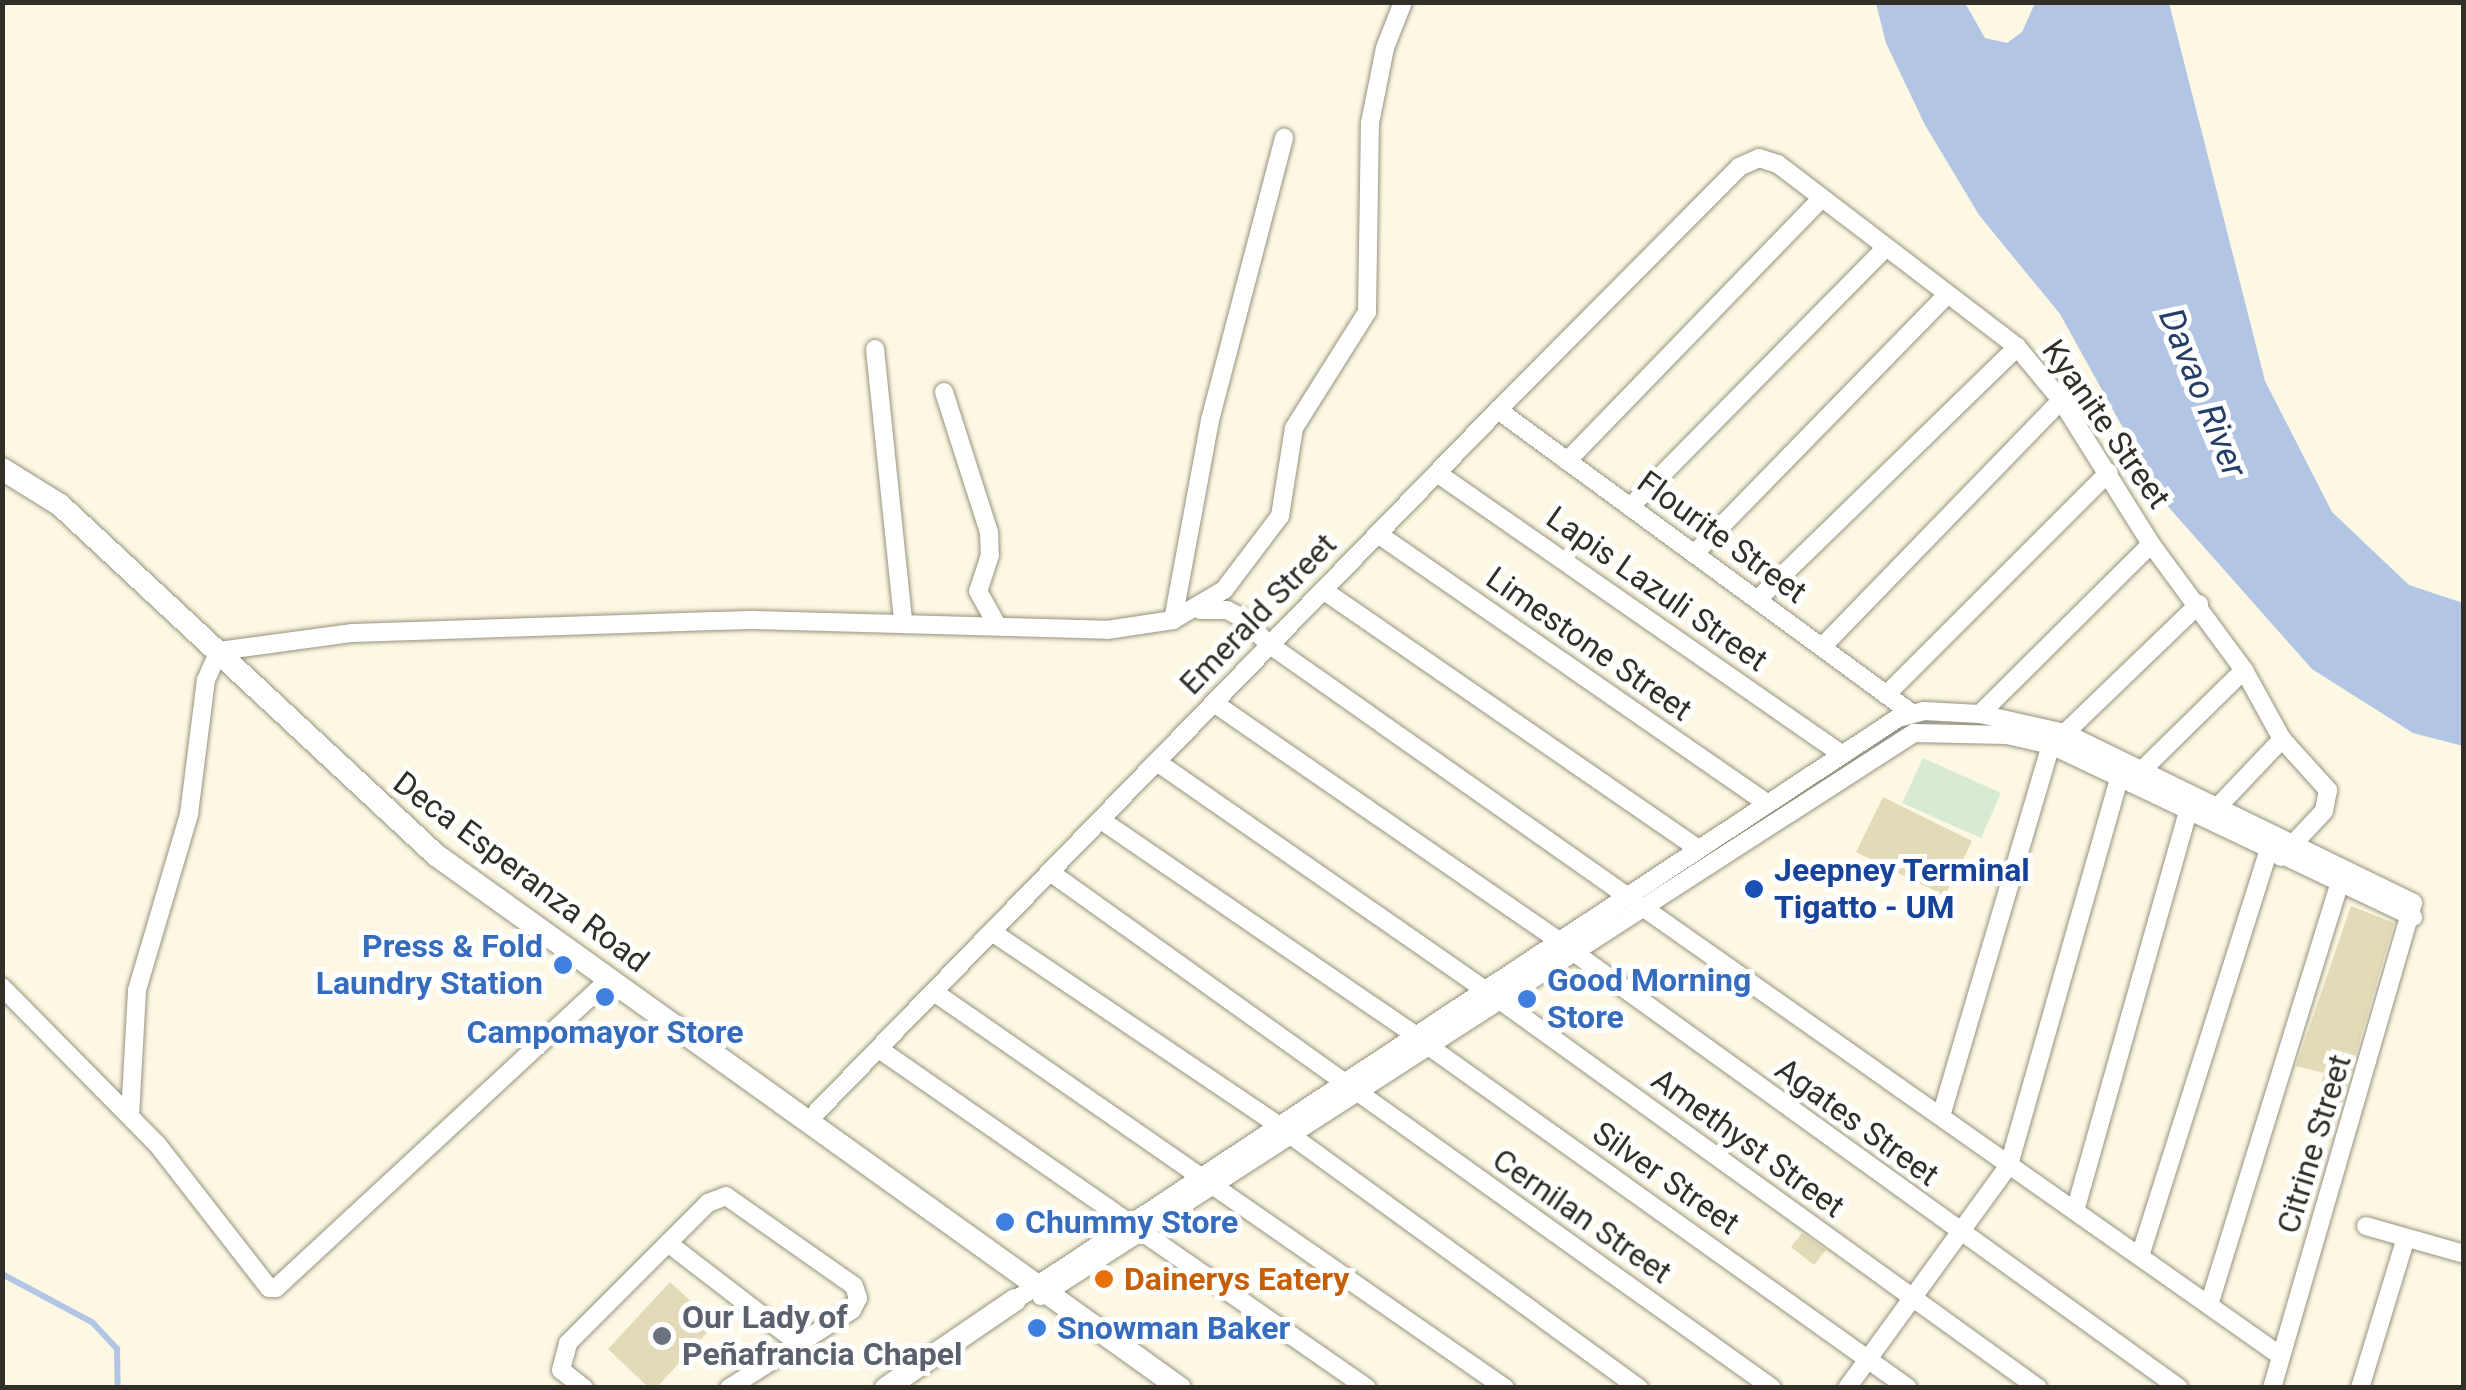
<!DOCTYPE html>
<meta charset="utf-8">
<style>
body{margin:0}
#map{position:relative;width:2466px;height:1390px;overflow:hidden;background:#fcf8e3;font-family:Roboto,sans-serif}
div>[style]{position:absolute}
.green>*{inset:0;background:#d8ead4}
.water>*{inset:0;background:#b2c5e4}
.stream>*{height:6px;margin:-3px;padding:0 3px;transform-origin:3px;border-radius:3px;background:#b2c5e4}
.building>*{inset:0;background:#e3dbb7}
.roads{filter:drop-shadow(0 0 2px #96927f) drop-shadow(0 0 2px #96927f)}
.minor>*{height:18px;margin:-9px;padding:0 9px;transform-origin:9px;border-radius:9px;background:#fff}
.tertiary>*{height:22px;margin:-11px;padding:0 11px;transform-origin:11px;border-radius:11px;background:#fff}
.dots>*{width:28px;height:28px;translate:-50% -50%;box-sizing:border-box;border:5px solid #fff;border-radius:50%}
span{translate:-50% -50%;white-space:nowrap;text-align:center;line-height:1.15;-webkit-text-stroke:10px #fff;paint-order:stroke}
.street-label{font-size:32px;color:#312f27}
.transit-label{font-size:32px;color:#164399;font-weight:700}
.left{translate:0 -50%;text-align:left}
.shop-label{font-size:32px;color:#366cbe;font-weight:700}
.right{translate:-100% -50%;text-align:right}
.food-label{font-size:32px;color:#c56008;font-weight:700}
.worship-label{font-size:32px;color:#5b616d;font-weight:700}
.water-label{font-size:35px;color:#253e67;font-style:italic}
.frame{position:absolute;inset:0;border:5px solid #312f27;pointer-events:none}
</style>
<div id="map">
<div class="green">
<div style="clip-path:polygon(1923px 758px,2001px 793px,1981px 838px,1902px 803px)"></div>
</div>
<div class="water">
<div style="clip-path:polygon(1876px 3px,1965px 3px,1985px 38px,2007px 43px,2022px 32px,2035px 3px,2169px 3px,2265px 381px,2332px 512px,2409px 585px,2463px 603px,2463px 746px,2413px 733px,2312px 669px,2164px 502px,2060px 314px,1979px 215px,1925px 125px,1886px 43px)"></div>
</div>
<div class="stream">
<div style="left:1874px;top:744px;width:37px;rotate:-29deg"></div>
<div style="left:1906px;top:726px;width:31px;rotate:-11deg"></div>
<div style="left:2px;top:1274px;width:102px;rotate:28.1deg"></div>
<div style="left:92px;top:1322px;width:37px;rotate:47deg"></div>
<div style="left:117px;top:1349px;width:39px;rotate:89deg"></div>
</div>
<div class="building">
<div style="clip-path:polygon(1883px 797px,1972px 841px,1945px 896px,1856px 852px)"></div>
<div style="clip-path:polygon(2351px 906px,2394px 923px,2340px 1108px,2316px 1101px,2324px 1073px,2296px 1066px)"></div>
<div style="clip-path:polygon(1802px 1233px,1826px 1250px,1814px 1265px,1791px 1247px)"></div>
<div style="clip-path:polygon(670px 1282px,715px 1324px,656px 1388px,649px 1388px,608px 1349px)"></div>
</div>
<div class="roads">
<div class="minor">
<div style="left:875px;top:349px;width:274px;rotate:84.1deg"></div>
<div style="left:944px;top:392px;width:147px;rotate:72.2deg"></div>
<div style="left:989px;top:532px;width:23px;rotate:88deg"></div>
<div style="left:990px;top:555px;width:38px;rotate:108deg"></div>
<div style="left:978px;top:591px;width:39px;rotate:61deg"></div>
<div style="left:1498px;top:410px;width:511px;rotate:36.24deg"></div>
<div style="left:1567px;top:461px;width:366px;rotate:-45.9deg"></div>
<div style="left:1437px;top:473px;width:493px;rotate:34.8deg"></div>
<div style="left:1630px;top:507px;width:363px;rotate:-45.4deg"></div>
<div style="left:1378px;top:534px;width:473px;rotate:34.7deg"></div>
<div style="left:1694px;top:554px;width:361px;rotate:-45.7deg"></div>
<div style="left:1323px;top:590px;width:456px;rotate:34.6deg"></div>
<div style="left:1757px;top:600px;width:363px;rotate:-44.2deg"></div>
<div style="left:1200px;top:610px;width:27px"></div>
<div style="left:1227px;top:610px;width:15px;rotate:28deg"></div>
<div style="left:1240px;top:617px;width:41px;rotate:43deg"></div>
<div style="left:1270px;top:645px;width:1236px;rotate:35.12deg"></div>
<div style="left:1173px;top:620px;width:203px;rotate:-79.5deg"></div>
<div style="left:1210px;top:420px;width:292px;rotate:-75.3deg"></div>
<div style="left:1822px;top:647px;width:344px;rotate:-45.9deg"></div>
<div style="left:1886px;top:695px;width:315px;rotate:-45deg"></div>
<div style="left:1214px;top:703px;width:419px;rotate:34.6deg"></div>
<div style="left:1980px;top:714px;width:241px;rotate:-44.8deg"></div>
<div style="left:2065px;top:733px;width:186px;rotate:-43.9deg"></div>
<div style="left:1157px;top:762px;width:419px;rotate:34.8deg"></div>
<div style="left:1501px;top:1001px;width:662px;rotate:35.78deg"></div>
<div style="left:2134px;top:778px;width:154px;rotate:-44.5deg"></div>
<div style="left:2210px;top:815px;width:105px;rotate:-46.5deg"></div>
<div style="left:1101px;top:820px;width:381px;rotate:34.4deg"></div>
<div style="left:1050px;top:872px;width:887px;rotate:35.55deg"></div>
<div style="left:992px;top:932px;width:345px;rotate:34deg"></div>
<div style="left:1575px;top:953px;width:744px;rotate:35.76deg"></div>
<div style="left:2px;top:987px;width:221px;rotate:45.4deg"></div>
<div style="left:157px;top:1144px;width:182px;rotate:52.1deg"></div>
<div style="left:269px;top:1288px;width:7px"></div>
<div style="left:276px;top:1288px;width:451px;rotate:-42.8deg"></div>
<div style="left:934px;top:992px;width:695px;rotate:34.74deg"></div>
<div style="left:1430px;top:1047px;width:587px;rotate:35.5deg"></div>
<div style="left:879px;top:1049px;width:594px;rotate:34.79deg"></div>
<div style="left:130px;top:1116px;width:126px;rotate:-86.8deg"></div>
<div style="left:137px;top:990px;width:184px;rotate:-73.5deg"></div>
<div style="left:189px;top:814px;width:135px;rotate:-82.8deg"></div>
<div style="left:206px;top:680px;width:32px;rotate:-66deg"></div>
<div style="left:219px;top:651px;width:135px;rotate:-7.7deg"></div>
<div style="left:353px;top:633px;width:402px;rotate:-1.9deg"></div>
<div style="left:755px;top:620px;width:352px;rotate:1.6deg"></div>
<div style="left:1107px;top:630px;width:67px;rotate:-8.6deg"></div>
<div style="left:1173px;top:620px;width:59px;rotate:-30.5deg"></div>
<div style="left:1224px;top:590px;width:93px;rotate:-52.9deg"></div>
<div style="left:1280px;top:516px;width:89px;rotate:-81deg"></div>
<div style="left:1294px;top:428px;width:137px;rotate:-57.8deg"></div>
<div style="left:1367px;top:312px;width:189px;rotate:-89.1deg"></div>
<div style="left:1370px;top:123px;width:76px;rotate:-78.7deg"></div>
<div style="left:1385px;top:48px;width:49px;rotate:-68.6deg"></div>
<div style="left:1941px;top:1116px;width:387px;rotate:-73.5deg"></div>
<div style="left:808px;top:1121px;width:991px;rotate:-45.86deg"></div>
<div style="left:1498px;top:410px;width:342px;rotate:-45.2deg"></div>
<div style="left:1739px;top:167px;width:22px;rotate:-24deg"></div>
<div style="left:1759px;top:158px;width:20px;rotate:18deg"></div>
<div style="left:1778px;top:164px;width:301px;rotate:37.4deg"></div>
<div style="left:2017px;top:347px;width:69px;rotate:50.3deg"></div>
<div style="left:2061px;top:400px;width:170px;rotate:58deg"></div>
<div style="left:2151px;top:544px;width:157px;rotate:53.6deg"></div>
<div style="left:2244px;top:670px;width:79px;rotate:61.2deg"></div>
<div style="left:2282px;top:739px;width:69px;rotate:48deg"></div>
<div style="left:2328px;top:790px;width:21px;rotate:101deg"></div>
<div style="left:2324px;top:811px;width:63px;rotate:133.1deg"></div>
<div style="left:1292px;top:1136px;width:429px;rotate:36deg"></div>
<div style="left:2075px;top:1211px;width:425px;rotate:-74.2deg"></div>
<div style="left:2366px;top:1226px;width:102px;rotate:15.9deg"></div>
<div style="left:668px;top:1243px;width:165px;rotate:37.6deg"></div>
<div style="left:2140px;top:1256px;width:434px;rotate:-72.4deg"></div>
<div style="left:1041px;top:1296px;width:1039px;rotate:-32.82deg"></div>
<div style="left:1914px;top:733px;width:93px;rotate:1.2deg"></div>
<div style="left:2007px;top:735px;width:45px;rotate:12.8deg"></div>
<div style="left:2051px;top:745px;width:401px;rotate:25.4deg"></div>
<div style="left:1015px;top:1300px;width:1058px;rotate:-33.39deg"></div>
<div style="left:1898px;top:718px;width:27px;rotate:-15deg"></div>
<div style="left:1924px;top:711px;width:56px;rotate:3.1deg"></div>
<div style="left:1980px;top:714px;width:87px;rotate:12.6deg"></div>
<div style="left:2065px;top:733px;width:387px;rotate:26deg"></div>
<div style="left:2413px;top:903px;width:505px;rotate:106.21deg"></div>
<div style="left:2209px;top:1305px;width:452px;rotate:-72.8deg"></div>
<div style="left:584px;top:1388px;width:29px;rotate:-142deg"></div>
<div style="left:561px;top:1370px;width:28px;rotate:-75deg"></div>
<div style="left:568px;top:1343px;width:198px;rotate:-45deg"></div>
<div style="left:708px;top:1203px;width:19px;rotate:-21deg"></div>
<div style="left:726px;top:1196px;width:156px;rotate:35.1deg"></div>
<div style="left:854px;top:1286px;width:13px;rotate:72deg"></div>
<div style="left:858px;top:1298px;width:13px;rotate:117deg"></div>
<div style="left:852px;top:1310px;width:146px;rotate:147.6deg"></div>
<div style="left:1847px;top:1388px;width:276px;rotate:-54deg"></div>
<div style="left:2009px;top:1165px;width:414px;rotate:-74.1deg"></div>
<div style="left:2360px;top:1388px;width:157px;rotate:-73deg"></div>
</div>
<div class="tertiary">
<div style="left:2px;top:469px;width:68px;rotate:31.8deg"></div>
<div style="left:60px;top:505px;width:514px;rotate:42.95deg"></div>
<div style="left:436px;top:855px;width:915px;rotate:35.62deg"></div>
<div style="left:886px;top:1388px;width:156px;rotate:-34.3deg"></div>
</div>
</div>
<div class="dots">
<div style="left:1754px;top:889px;background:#1a4fb4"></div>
<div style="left:563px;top:965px;background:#3f7fe0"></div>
<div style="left:605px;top:997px;background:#3f7fe0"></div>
<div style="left:1527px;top:999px;background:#3f7fe0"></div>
<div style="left:1005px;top:1222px;background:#3f7fe0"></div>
<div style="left:1104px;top:1279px;background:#e8710a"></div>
<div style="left:1037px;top:1328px;background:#3f7fe0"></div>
<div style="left:662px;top:1336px;background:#6b7280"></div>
</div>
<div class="street-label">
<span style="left:2106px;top:424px;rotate:55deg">Kyanite Street</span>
<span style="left:1722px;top:537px;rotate:36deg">Flourite Street</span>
<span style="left:1657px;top:589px;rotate:35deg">Lapis Lazuli Street</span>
<span style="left:1258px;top:614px;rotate:-46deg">Emerald Street</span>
<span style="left:1589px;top:644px;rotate:35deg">Limestone Street</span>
<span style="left:521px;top:872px;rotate:37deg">Deca Esperanza Road</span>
<span style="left:1857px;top:1122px;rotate:36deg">Agates Street</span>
<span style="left:1748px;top:1143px;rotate:36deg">Amethyst Street</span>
<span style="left:2314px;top:1144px;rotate:-73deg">Citrine Street</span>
<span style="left:1666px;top:1178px;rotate:35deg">Silver Street</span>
<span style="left:1582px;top:1216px;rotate:35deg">Cernilan Street</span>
</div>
<div class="transit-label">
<span class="left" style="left:1774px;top:889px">Jeepney Terminal<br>Tigatto - UM</span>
</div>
<div class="shop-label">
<span class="right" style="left:543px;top:965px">Press &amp; Fold<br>Laundry Station</span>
<span class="left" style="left:1547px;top:999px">Good Morning<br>Store</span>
<span style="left:605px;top:1032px">Campomayor Store</span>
<span class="left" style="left:1025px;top:1222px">Chummy Store</span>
<span class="left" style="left:1057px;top:1328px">Snowman Baker</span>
</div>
<div class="food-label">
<span class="left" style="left:1124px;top:1279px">Dainerys Eatery</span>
</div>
<div class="worship-label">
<span class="left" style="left:682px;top:1336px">Our Lady of<br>Peñafrancia Chapel</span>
</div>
<div class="water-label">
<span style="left:2202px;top:393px;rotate:68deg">Davao River</span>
</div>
<div class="frame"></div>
</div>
